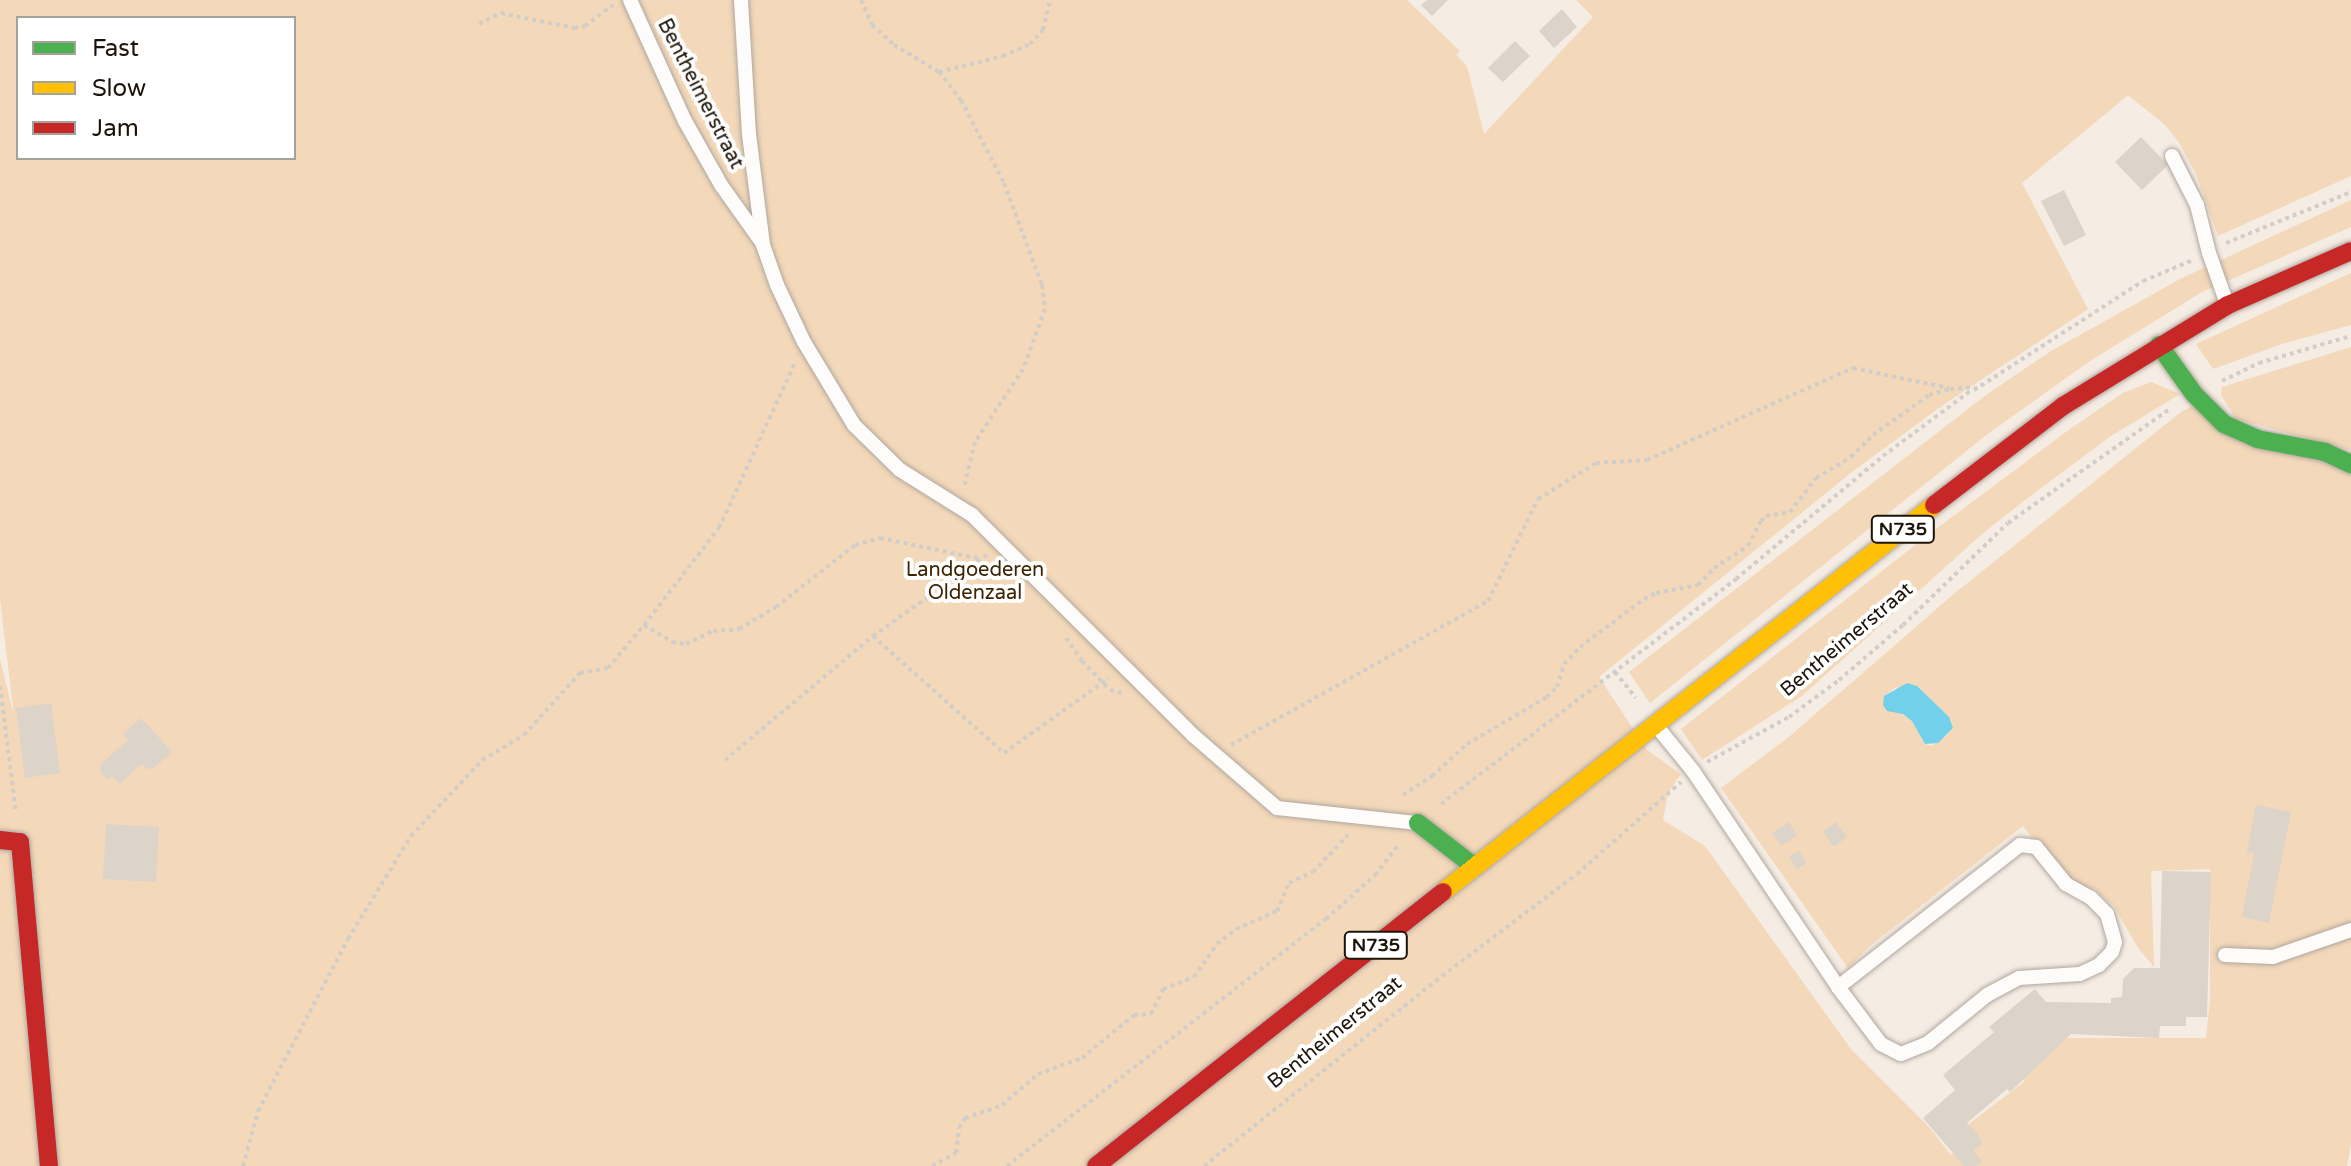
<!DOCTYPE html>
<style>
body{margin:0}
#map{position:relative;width:2351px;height:1166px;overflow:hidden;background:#f5ece3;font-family:"Varela Round",sans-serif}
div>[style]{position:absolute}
.green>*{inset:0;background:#f3d8b9}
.water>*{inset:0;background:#73d0ea}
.building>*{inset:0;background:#dcd3c9}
.path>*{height:4px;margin-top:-2px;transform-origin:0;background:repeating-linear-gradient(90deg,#d1ceca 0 4px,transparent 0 8px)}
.roads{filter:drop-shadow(0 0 2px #b0a79e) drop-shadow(0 0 2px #b0a79e)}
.lane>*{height:14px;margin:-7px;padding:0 7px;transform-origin:7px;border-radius:7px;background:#fefcfb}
.fast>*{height:18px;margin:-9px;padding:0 9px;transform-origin:9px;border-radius:9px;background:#4caf50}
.slow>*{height:18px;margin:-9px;padding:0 9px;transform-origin:9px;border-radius:9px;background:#ffc107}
.jam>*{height:18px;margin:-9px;padding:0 9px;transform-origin:9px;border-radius:9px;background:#c62828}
span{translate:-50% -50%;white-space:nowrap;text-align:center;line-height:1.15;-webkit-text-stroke:8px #fff;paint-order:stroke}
.shield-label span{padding:2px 6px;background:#fff;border:2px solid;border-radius:6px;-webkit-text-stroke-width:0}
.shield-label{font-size:18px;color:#1d1409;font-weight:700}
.street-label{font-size:20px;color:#1d1409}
.park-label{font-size:20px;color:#3e2400}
.legend{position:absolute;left:16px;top:16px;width:280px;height:144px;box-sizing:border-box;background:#fff;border:2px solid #a5a19d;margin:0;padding:10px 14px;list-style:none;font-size:24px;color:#1d1409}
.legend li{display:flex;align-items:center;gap:16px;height:40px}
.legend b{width:40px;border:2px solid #a5a19d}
</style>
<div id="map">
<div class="green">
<div style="clip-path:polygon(evenodd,0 0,1407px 0,1460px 51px,1456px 55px,1467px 66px,1484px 134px,1593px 17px,1576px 0,2351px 0,2351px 176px,2218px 236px,2196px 174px,2180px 144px,2165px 125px,2128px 95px,2022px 183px,2088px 309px,1946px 403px,1852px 472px,1599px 677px,1647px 750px,1681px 774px,1668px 793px,1663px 820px,1705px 846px,1851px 1049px,1929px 1127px,1951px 1155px,1969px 1141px,1961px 1130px,2025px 1081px,2019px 1073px,2066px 1038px,2206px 1038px,2210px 999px,2210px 869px,2151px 871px,2154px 967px,2138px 948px,2114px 906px,2094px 889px,2068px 884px,2023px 826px,1870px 946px,1848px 968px,1721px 788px,1790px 736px,1955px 593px,2181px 412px,2192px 406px,2351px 469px,2351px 1144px,2347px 1166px,0 1166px,0 659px,14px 716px,0 599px,0 0,18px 18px,294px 18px,294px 158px,18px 158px,18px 18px,0 0,1896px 687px,1953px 728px,1946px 736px,1931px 746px,1925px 744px,1913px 721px,1884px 696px,1896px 687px)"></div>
<div style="clip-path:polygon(2351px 200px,2351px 227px,2202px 292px,2090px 361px,1989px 433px,1650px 703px,1629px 672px,1986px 395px,2051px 351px,2182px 278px)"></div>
<div style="clip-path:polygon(2351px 273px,2351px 325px,2285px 343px,2213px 369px,2196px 344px)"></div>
<div style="clip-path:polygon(2351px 347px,2351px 450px,2236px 419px,2221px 395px,2222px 387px)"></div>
<div style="clip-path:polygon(2151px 382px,2180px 394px,2111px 436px,2029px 497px,1982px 534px,1802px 696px,1702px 760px,1681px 729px,1924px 538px,2070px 429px,2123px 393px)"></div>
</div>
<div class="water">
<div style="clip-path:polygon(1907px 683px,1917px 686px,1949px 717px,1953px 728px,1938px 743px,1925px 744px,1912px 721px,1903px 714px,1887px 711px,1883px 705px,1884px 696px)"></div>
</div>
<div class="building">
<div style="clip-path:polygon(1427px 0,1448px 0,1432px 16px,1421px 5px)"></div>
<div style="clip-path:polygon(1562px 9px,1577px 27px,1554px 48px,1539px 31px)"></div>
<div style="clip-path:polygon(1515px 41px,1530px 56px,1503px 82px,1488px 68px)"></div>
<div style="clip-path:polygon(2141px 137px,2168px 165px,2142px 190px,2115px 162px)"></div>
<div style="clip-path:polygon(2064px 190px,2086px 235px,2064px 246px,2041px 201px)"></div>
<div style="clip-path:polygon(51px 703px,60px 773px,25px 778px,16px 708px)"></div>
<div style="clip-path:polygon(141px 718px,172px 752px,154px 768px,147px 769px,142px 764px,119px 784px,113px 777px,107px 779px,100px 771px,101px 764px,128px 740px,123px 734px)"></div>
<div style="clip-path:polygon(2256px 805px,2291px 812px,2269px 923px,2242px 917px,2254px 853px,2247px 852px)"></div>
<div style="clip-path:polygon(1789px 822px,1797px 835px,1781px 846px,1772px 833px)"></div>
<div style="clip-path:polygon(1836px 822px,1847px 837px,1834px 847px,1823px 831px)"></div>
<div style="clip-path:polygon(106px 824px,159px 827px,156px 882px,103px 879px)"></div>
<div style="clip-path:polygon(1799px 851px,1807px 863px,1797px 869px,1789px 857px)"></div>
<div style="clip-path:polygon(2162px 871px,2211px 872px,2207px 1017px,2186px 1017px,2186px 1026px,2160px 1026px,2159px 1038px,2071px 1034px,2010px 1092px,2007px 1089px,1967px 1123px,1980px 1137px,1982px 1144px,1973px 1151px,1982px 1161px,1976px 1166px,1964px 1166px,1923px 1118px,1955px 1090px,1943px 1075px,1994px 1032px,1989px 1027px,2035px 989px,2046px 1002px,2111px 1003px,2111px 998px,2122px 997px,2123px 979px,2134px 968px,2160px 968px)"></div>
</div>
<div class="path">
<div style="left:861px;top:0;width:27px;rotate:66deg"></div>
<div style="left:872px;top:25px;width:30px;rotate:42deg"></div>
<div style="left:894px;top:45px;width:52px;rotate:31deg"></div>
<div style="left:939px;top:72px;width:36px;rotate:52deg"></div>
<div style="left:961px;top:100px;width:93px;rotate:62.6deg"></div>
<div style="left:1004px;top:183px;width:109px;rotate:69.6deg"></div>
<div style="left:1042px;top:285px;width:24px;rotate:83deg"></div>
<div style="left:1045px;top:309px;width:64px;rotate:110.1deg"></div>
<div style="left:1023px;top:369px;width:87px;rotate:123.3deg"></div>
<div style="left:975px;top:442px;width:46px;rotate:103.7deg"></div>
<div style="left:479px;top:24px;width:25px;rotate:-27deg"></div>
<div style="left:501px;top:13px;width:75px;rotate:11.6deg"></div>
<div style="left:574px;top:28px;width:11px;rotate:-10deg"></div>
<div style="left:585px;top:26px;width:35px;rotate:-37deg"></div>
<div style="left:939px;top:72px;width:66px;rotate:-14deg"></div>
<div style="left:1003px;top:56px;width:30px;rotate:-24deg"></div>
<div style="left:1030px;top:44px;width:19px;rotate:-47deg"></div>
<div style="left:1043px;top:30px;width:31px;rotate:-77deg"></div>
<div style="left:2226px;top:243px;width:135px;rotate:-22.2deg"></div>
<div style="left:2222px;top:381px;width:41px;rotate:-25.9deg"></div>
<div style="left:2259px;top:363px;width:96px;rotate:-16.4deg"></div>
<div style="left:1974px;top:390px;width:201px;rotate:-32.8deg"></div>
<div style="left:2143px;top:281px;width:54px;rotate:-22.8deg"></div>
<div style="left:987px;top:555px;width:140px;rotate:144.6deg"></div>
<div style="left:873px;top:636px;width:176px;rotate:41.8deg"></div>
<div style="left:1004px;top:753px;width:129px;rotate:-35.5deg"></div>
<div style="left:644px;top:625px;width:33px;rotate:31deg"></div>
<div style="left:672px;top:642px;width:14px;rotate:8deg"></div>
<div style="left:686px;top:644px;width:30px;rotate:-26deg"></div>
<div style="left:713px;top:631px;width:26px;rotate:-4deg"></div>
<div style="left:739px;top:629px;width:43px;rotate:-30.7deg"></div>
<div style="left:776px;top:607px;width:100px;rotate:-38.1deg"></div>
<div style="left:855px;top:545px;width:26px;rotate:-16deg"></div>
<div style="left:880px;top:538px;width:103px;rotate:11.7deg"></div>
<div style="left:1066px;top:638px;width:28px;rotate:55deg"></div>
<div style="left:1082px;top:661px;width:40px;rotate:46deg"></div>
<div style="left:1110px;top:690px;width:15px;rotate:16deg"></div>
<div style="left:1615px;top:672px;width:33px;rotate:51deg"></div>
<div style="left:0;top:686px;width:127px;rotate:82.8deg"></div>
<div style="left:1231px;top:745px;width:295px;rotate:-29.3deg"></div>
<div style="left:1488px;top:601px;width:114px;rotate:-63.9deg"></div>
<div style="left:1538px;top:499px;width:68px;rotate:-31.8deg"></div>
<div style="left:1596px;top:463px;width:51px;rotate:-3.4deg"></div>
<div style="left:1647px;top:460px;width:226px;rotate:-24.1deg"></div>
<div style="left:1853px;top:368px;width:98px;rotate:11.8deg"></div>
<div style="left:725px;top:760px;width:193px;rotate:-40deg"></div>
<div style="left:1707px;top:762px;width:94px;rotate:-28.8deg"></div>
<div style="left:1789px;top:717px;width:62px;rotate:-36.5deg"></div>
<div style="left:1839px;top:680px;width:84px;rotate:-40.7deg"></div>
<div style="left:1903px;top:625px;width:146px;rotate:-44.2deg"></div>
<div style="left:2008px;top:523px;width:196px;rotate:-35.2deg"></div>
<div style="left:1403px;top:795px;width:35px;rotate:-33deg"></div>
<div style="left:1432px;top:776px;width:47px;rotate:-42.4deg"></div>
<div style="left:1467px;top:744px;width:93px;rotate:-30.4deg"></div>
<div style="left:1547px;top:697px;width:14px;rotate:-45deg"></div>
<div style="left:1557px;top:687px;width:24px;rotate:-73deg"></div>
<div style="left:1564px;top:664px;width:23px;rotate:-47deg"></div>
<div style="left:1580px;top:647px;width:80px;rotate:-36.9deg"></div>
<div style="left:1644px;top:599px;width:13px;rotate:-27deg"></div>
<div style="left:1656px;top:593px;width:43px;rotate:-10.8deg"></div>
<div style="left:1698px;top:585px;width:23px;rotate:-47deg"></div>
<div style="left:1714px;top:568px;width:40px;rotate:-32.9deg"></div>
<div style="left:1748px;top:546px;width:28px;rotate:-63deg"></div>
<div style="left:1761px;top:521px;width:7px;rotate:-45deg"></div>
<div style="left:1766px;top:516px;width:24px;rotate:-9deg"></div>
<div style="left:1790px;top:512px;width:43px;rotate:-52.6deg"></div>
<div style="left:1816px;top:478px;width:41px;rotate:-31deg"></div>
<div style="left:1851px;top:457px;width:31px;rotate:-45deg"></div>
<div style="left:1873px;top:435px;width:69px;rotate:-35.5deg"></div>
<div style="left:1929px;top:395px;width:22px;rotate:-16deg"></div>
<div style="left:1950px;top:389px;width:25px;rotate:-5deg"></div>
<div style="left:1441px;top:804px;width:371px;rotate:-37.3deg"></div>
<div style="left:1736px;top:579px;width:192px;rotate:-39.9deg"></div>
<div style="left:1883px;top:456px;width:112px;rotate:-36.7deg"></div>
<div style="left:243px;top:1166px;width:57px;rotate:-74.7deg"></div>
<div style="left:258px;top:1111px;width:194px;rotate:-62.4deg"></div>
<div style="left:348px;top:939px;width:121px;rotate:-58.5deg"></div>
<div style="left:411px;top:836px;width:104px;rotate:-46.9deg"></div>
<div style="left:482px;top:760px;width:49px;rotate:-30.8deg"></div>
<div style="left:524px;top:735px;width:84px;rotate:-47.9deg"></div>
<div style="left:580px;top:673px;width:28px;rotate:-10deg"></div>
<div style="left:608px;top:668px;width:56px;rotate:-50.1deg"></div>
<div style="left:644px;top:625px;width:123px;rotate:-52.3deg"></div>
<div style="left:719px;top:528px;width:182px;rotate:-65.3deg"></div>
<div style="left:932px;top:1166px;width:27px;rotate:-28deg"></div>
<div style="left:956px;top:1153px;width:25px;rotate:-83deg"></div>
<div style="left:959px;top:1128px;width:12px;rotate:-59deg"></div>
<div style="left:965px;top:1118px;width:39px;rotate:-19deg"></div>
<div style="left:1002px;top:1105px;width:48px;rotate:-40.7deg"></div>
<div style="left:1038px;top:1074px;width:47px;rotate:-20deg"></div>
<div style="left:1082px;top:1058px;width:67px;rotate:-39.6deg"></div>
<div style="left:1134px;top:1015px;width:17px;rotate:-3deg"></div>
<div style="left:1151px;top:1014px;width:28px;rotate:-64deg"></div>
<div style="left:1163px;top:989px;width:33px;rotate:-21deg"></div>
<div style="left:1194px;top:977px;width:40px;rotate:-55.1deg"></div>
<div style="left:1217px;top:944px;width:24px;rotate:-38deg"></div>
<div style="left:1236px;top:929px;width:45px;rotate:-23.7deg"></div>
<div style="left:1277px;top:911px;width:30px;rotate:-67deg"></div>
<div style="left:1289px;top:883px;width:26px;rotate:-25deg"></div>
<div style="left:1313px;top:872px;width:51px;rotate:-46.6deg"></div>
<div style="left:1007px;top:1166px;width:403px;rotate:-37.8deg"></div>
<div style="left:1326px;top:919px;width:66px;rotate:-41.9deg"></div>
<div style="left:1375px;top:875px;width:37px;rotate:-52deg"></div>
<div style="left:1204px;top:1166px;width:305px;rotate:-38.6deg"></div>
<div style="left:1442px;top:976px;width:169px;rotate:-37.1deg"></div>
<div style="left:1577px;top:874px;width:139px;rotate:-41.5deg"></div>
</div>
<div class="roads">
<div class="lane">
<div style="left:630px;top:0;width:133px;rotate:65.6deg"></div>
<div style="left:685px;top:121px;width:73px;rotate:60.6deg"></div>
<div style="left:721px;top:185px;width:69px;rotate:54.5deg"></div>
<div style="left:741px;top:0;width:134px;rotate:86.6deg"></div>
<div style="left:749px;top:134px;width:112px;rotate:82.8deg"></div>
<div style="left:763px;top:245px;width:42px;rotate:70.7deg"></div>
<div style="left:777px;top:285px;width:63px;rotate:64.7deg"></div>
<div style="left:804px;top:342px;width:97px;rotate:58.9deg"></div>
<div style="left:854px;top:425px;width:64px;rotate:44.4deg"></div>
<div style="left:900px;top:470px;width:85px;rotate:32deg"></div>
<div style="left:972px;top:515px;width:313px;rotate:44.9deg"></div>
<div style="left:1194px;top:736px;width:110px;rotate:40.9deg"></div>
<div style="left:1277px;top:808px;width:142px;rotate:6.1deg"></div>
<div style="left:2172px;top:156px;width:55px;rotate:63deg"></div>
<div style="left:2197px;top:205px;width:49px;rotate:76deg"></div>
<div style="left:2209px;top:253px;width:51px;rotate:70.5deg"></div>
<div style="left:1659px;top:729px;width:54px;rotate:51deg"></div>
<div style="left:1693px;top:771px;width:260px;rotate:56.1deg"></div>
<div style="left:1838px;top:987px;width:71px;rotate:53deg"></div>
<div style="left:1881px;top:1044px;width:22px;rotate:27deg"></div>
<div style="left:1901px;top:1054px;width:29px;rotate:-22deg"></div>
<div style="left:1928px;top:1043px;width:76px;rotate:-39.1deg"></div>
<div style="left:1987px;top:995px;width:36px;rotate:-28deg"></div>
<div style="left:2019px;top:978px;width:61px;rotate:-3.8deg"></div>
<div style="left:2080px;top:974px;width:21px;rotate:-25deg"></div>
<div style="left:2099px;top:965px;width:18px;rotate:-45deg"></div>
<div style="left:2112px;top:952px;width:10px;rotate:-73deg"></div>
<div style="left:2115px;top:942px;width:29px;rotate:-106deg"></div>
<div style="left:2107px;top:914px;width:23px;rotate:-135deg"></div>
<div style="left:2091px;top:898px;width:29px;rotate:-151deg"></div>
<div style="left:2066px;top:884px;width:48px;rotate:-129deg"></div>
<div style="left:2036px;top:847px;width:16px;rotate:-173deg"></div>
<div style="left:2020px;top:845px;width:231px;rotate:142deg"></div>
<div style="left:2225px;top:955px;width:48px;rotate:2.4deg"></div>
<div style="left:2273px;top:957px;width:83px;rotate:-19.1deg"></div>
</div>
<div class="fast">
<div style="left:2159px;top:345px;width:60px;rotate:54.5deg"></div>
<div style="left:2194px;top:394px;width:42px;rotate:45deg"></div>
<div style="left:2224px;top:424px;width:36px;rotate:24deg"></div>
<div style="left:2257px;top:439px;width:69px;rotate:10.8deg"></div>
<div style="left:2325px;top:452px;width:29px;rotate:25deg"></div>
<div style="left:1418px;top:823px;width:72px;rotate:37.7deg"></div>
</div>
<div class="slow">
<div style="left:1443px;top:892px;width:625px;rotate:-38.24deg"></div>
</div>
<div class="jam">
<div style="left:1934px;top:505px;width:163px;rotate:-37.5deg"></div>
<div style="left:2063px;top:406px;width:193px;rotate:-31.5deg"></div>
<div style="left:2228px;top:305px;width:134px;rotate:-23.7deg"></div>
<div style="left:0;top:840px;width:20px;rotate:6deg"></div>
<div style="left:20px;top:842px;width:325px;rotate:84.9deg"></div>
<div style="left:1096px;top:1166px;width:442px;rotate:-38.3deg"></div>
</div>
</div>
<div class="shield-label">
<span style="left:1903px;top:529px">N735</span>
<span style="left:1376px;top:945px">N735</span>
</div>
<div class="street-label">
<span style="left:700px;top:94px;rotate:63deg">Bentheimerstraat</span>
<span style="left:1847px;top:640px;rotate:-40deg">Bentheimerstraat</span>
<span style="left:1335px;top:1033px;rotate:-39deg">Bentheimerstraat</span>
</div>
<div class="park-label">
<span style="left:975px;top:582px">Landgoederen<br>Oldenzaal</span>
</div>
<ul class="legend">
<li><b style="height:10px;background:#4caf50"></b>Fast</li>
<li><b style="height:10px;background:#ffc107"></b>Slow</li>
<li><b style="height:10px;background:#c62828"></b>Jam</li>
</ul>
</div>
